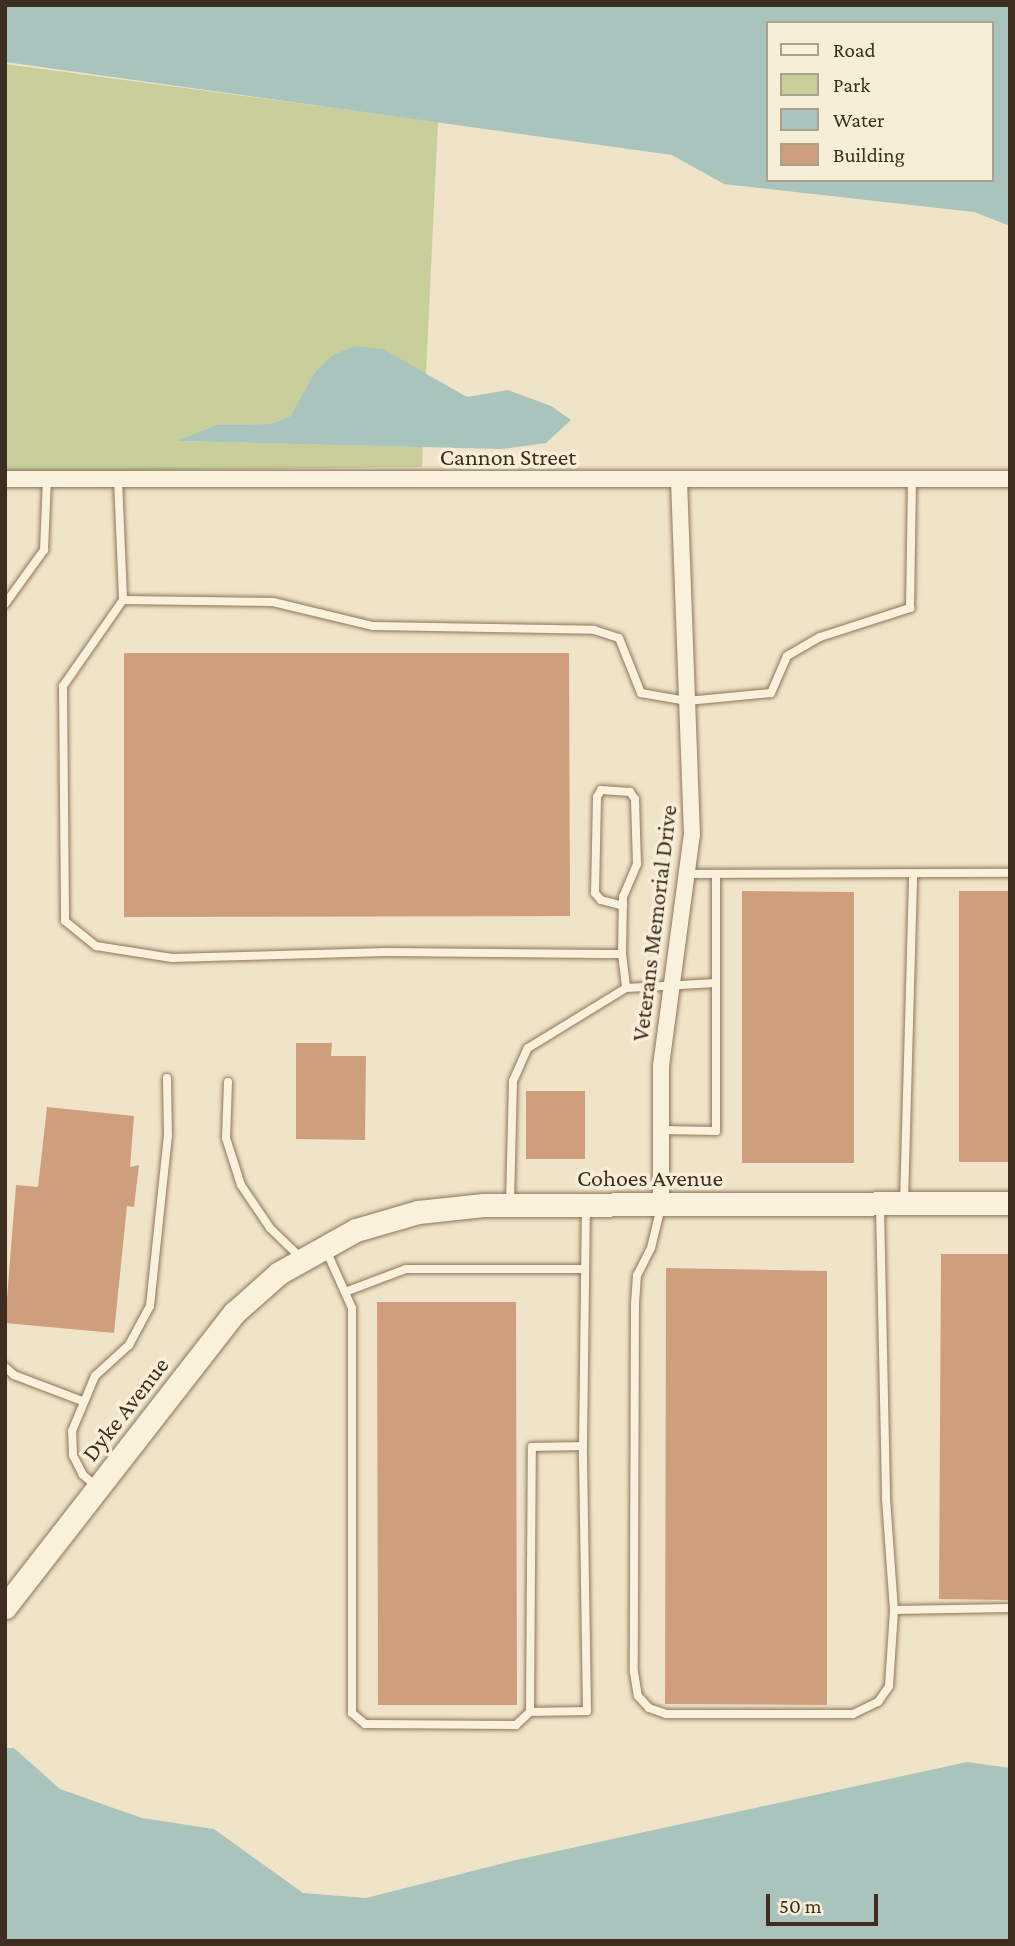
<!DOCTYPE html>
<style>
body{margin:0}
#map{position:relative;width:1015px;height:1946px;overflow:hidden;background:#f0e4c8;font-family:"Crimson Pro",serif}
div>[style]{position:absolute}
.green>*{inset:0;background:#c9cf9b}
.water>*{inset:0;background:#a9c4bc}
.building>*{inset:0;background:#cf9f7d}
.roads{filter:drop-shadow(0 0 2px #8d765c) drop-shadow(0 0 2px #8d765c)}
.lane>*{height:8px;margin:-4px;padding:0 4px;transform-origin:4px;border-radius:4px;background:#faf1dc}
.street>*{height:16px;margin:-8px;padding:0 8px;transform-origin:8px;border-radius:8px;background:#faf1dc}
.secondary>*{height:23px;margin:-11.5px;padding:0 11.5px;transform-origin:11.5px;border-radius:11.5px;background:#faf1dc}
span{translate:-50% -50%;white-space:nowrap;text-align:center;line-height:1.15;-webkit-text-stroke:7px #f7eed8;paint-order:stroke}
.street-label{font-size:24px;color:#3d2e20}
.frame{position:absolute;inset:0;border:7px solid #3d2e20;pointer-events:none}
.legend{position:absolute;left:766px;top:21px;width:228px;height:161px;box-sizing:border-box;background:#f7eed8;border:2px solid #ada18e;margin:0;padding:9px 12px;list-style:none;font-size:21px;color:#3d2e20}
.legend li{display:flex;align-items:center;gap:14px;height:35px}
.legend b{width:35px;border:2px solid #ada18e}
.scale{position:absolute;left:766px;top:1894px;width:112px;height:32px;box-sizing:border-box;border:4px solid #3d2e20;border-top:0;padding-left:9px;font-size:21px;line-height:24px;white-space:nowrap;color:#3d2e20;-webkit-text-stroke:5px #f7eed8;paint-order:stroke}
</style>
<div id="map">
<div class="green">
<div style="clip-path:polygon(5px 64px,438px 122px,426px 374px,416px 370px,315px 372px,290px 416px,271px 424px,216px 425px,178px 441px,423px 447px,422px 467px,5px 472px)"></div>
</div>
<div class="water">
<div style="clip-path:polygon(evenodd,5px 5px,1010px 5px,1010px 226px,974px 212px,724px 184px,672px 155px,5px 62px,5px 5px,768px 23px,992px 23px,992px 180px,768px 180px,768px 23px)"></div>
<div style="clip-path:polygon(355px 346px,383px 349px,467px 397px,508px 390px,551px 406px,571px 420px,546px 443px,502px 449px,177px 441px,216px 425px,271px 424px,290px 416px,315px 372px,333px 355px)"></div>
<div style="clip-path:polygon(5px 1748px,14px 1748px,60px 1789px,142px 1818px,214px 1829px,303px 1893px,366px 1898px,516px 1860px,967px 1762px,1010px 1768px,1010px 1941px,5px 1941px)"></div>
</div>
<div class="building">
<div style="clip-path:polygon(124px 653px,569px 653px,570px 916px,124px 917px)"></div>
<div style="clip-path:polygon(742px 891px,854px 892px,854px 1163px,742px 1163px)"></div>
<div style="clip-path:polygon(959px 891px,1010px 891px,1010px 1162px,959px 1162px)"></div>
<div style="clip-path:polygon(296px 1043px,332px 1043px,331px 1056px,366px 1056px,365px 1140px,296px 1139px)"></div>
<div style="clip-path:polygon(526px 1091px,585px 1091px,585px 1159px,526px 1159px)"></div>
<div style="clip-path:polygon(47px 1107px,134px 1116px,130px 1167px,139px 1165px,134px 1207px,127px 1206px,114px 1333px,5px 1323px,16px 1185px,38px 1187px)"></div>
<div style="clip-path:polygon(941px 1254px,1010px 1254px,1010px 1600px,939px 1599px)"></div>
<div style="clip-path:polygon(666px 1268px,827px 1271px,827px 1705px,665px 1704px)"></div>
<div style="clip-path:polygon(377px 1302px,516px 1302px,517px 1705px,378px 1705px)"></div>
</div>
<div class="roads">
<div class="lane">
<div style="left:118px;top:479px;width:121px;rotate:87.6deg"></div>
<div style="left:123px;top:600px;width:150px;rotate:0.8deg"></div>
<div style="left:273px;top:602px;width:103px;rotate:13.5deg"></div>
<div style="left:373px;top:626px;width:221px;rotate:1deg"></div>
<div style="left:594px;top:630px;width:26px;rotate:18deg"></div>
<div style="left:619px;top:638px;width:59px;rotate:68.2deg"></div>
<div style="left:641px;top:693px;width:47px;rotate:9.9deg"></div>
<div style="left:687px;top:701px;width:84px;rotate:-5.4deg"></div>
<div style="left:771px;top:693px;width:40px;rotate:-66.6deg"></div>
<div style="left:787px;top:656px;width:38px;rotate:-30deg"></div>
<div style="left:820px;top:637px;width:95px;rotate:-17.9deg"></div>
<div style="left:910px;top:608px;width:129px;rotate:-89.1deg"></div>
<div style="left:123px;top:600px;width:105px;rotate:124.9deg"></div>
<div style="left:63px;top:686px;width:235px;rotate:89.5deg"></div>
<div style="left:65px;top:921px;width:40px;rotate:39deg"></div>
<div style="left:96px;top:946px;width:77px;rotate:9deg"></div>
<div style="left:172px;top:958px;width:214px;rotate:-1.6deg"></div>
<div style="left:386px;top:952px;width:236px;rotate:0.5deg"></div>
<div style="left:622px;top:954px;width:34px;rotate:83deg"></div>
<div style="left:626px;top:988px;width:90px;rotate:-3.2deg"></div>
<div style="left:5px;top:604px;width:67px;rotate:-54.2deg"></div>
<div style="left:44px;top:550px;width:71px;rotate:-87.6deg"></div>
<div style="left:688px;top:874px;width:322px;rotate:-0.2deg"></div>
<div style="left:622px;top:954px;width:57px;rotate:-89deg"></div>
<div style="left:623px;top:897px;width:36px;rotate:-67deg"></div>
<div style="left:637px;top:864px;width:65px;rotate:-91.8deg"></div>
<div style="left:635px;top:799px;width:9px;rotate:-126deg"></div>
<div style="left:630px;top:792px;width:29px;rotate:-176deg"></div>
<div style="left:601px;top:790px;width:8px;rotate:120deg"></div>
<div style="left:597px;top:797px;width:96px;rotate:91.2deg"></div>
<div style="left:595px;top:893px;width:9px;rotate:49deg"></div>
<div style="left:601px;top:900px;width:23px;rotate:15deg"></div>
<div style="left:228px;top:1082px;width:56px;rotate:92deg"></div>
<div style="left:226px;top:1138px;width:49px;rotate:72.3deg"></div>
<div style="left:241px;top:1185px;width:52px;rotate:56deg"></div>
<div style="left:270px;top:1228px;width:43px;rotate:44.1deg"></div>
<div style="left:660px;top:1130px;width:56px;rotate:1deg"></div>
<div style="left:716px;top:1131px;width:257px;rotate:-90deg"></div>
<div style="left:904px;top:1202px;width:326px;rotate:-88.4deg"></div>
<div style="left:510px;top:1203px;width:122px;rotate:-88.6deg"></div>
<div style="left:513px;top:1081px;width:36px;rotate:-66deg"></div>
<div style="left:528px;top:1048px;width:115px;rotate:-31.5deg"></div>
<div style="left:661px;top:1207px;width:42px;rotate:103.7deg"></div>
<div style="left:651px;top:1248px;width:30px;rotate:117deg"></div>
<div style="left:637px;top:1275px;width:29px;rotate:94deg"></div>
<div style="left:635px;top:1304px;width:368px;rotate:90.2deg"></div>
<div style="left:634px;top:1672px;width:24px;rotate:81deg"></div>
<div style="left:638px;top:1696px;width:16px;rotate:47deg"></div>
<div style="left:649px;top:1708px;width:18px;rotate:19deg"></div>
<div style="left:666px;top:1714px;width:187px"></div>
<div style="left:853px;top:1714px;width:28px;rotate:-26deg"></div>
<div style="left:878px;top:1702px;width:19px;rotate:-55deg"></div>
<div style="left:889px;top:1686px;width:76px;rotate:-86.2deg"></div>
<div style="left:894px;top:1610px;width:116px;rotate:-1deg"></div>
<div style="left:880px;top:1207px;width:292px;rotate:88.8deg"></div>
<div style="left:886px;top:1499px;width:111px;rotate:85.9deg"></div>
<div style="left:325px;top:1248px;width:66px;rotate:65.8deg"></div>
<div style="left:352px;top:1308px;width:405px;rotate:90deg"></div>
<div style="left:352px;top:1713px;width:17px;rotate:40deg"></div>
<div style="left:365px;top:1724px;width:151px;rotate:0.4deg"></div>
<div style="left:516px;top:1725px;width:19px;rotate:-43deg"></div>
<div style="left:530px;top:1712px;width:265px;rotate:-89.6deg"></div>
<div style="left:532px;top:1447px;width:51px;rotate:-1.1deg"></div>
<div style="left:583px;top:1446px;width:241px;rotate:-89.3deg"></div>
<div style="left:345px;top:1292px;width:65px;rotate:-20.7deg"></div>
<div style="left:406px;top:1269px;width:179px"></div>
<div style="left:5px;top:1367px;width:12px;rotate:42deg"></div>
<div style="left:14px;top:1375px;width:73px;rotate:20.9deg"></div>
<div style="left:95px;top:1485px;width:16px;rotate:-140deg"></div>
<div style="left:83px;top:1475px;width:22px;rotate:-117deg"></div>
<div style="left:73px;top:1455px;width:24px;rotate:-92deg"></div>
<div style="left:72px;top:1431px;width:60px;rotate:-67.3deg"></div>
<div style="left:95px;top:1376px;width:46px;rotate:-42.4deg"></div>
<div style="left:129px;top:1345px;width:44px;rotate:-61.7deg"></div>
<div style="left:150px;top:1306px;width:171px;rotate:-84deg"></div>
<div style="left:168px;top:1136px;width:58px;rotate:-91deg"></div>
<div style="left:530px;top:1712px;width:57px;rotate:-1deg"></div>
<div style="left:587px;top:1711px;width:265px;rotate:-90.9deg"></div>
</div>
<div class="street">
<div style="left:5px;top:479px;width:1005px"></div>
<div style="left:661px;top:1204px;width:138px;rotate:-90deg"></div>
<div style="left:661px;top:1066px;width:233px;rotate:-82.4deg"></div>
<div style="left:692px;top:835px;width:356px;rotate:-92.1deg"></div>
</div>
<div class="secondary">
<div style="left:5px;top:1607px;width:373px;rotate:-52.1deg"></div>
<div style="left:234px;top:1313px;width:60px;rotate:-41.6deg"></div>
<div style="left:279px;top:1273px;width:88px;rotate:-29.2deg"></div>
<div style="left:356px;top:1230px;width:65px;rotate:-16.2deg"></div>
<div style="left:418px;top:1212px;width:66px;rotate:-6.1deg"></div>
<div style="left:484px;top:1205px;width:526px;rotate:-0.22deg"></div>
</div>
</div>
<div class="street-label">
<span style="left:508px;top:457px">Cannon Street</span>
<span style="left:654px;top:923px;rotate:-83deg">Veterans Memorial Drive</span>
<span style="left:650px;top:1178px">Cohoes Avenue</span>
<span style="left:125px;top:1409px;rotate:-52deg">Dyke Avenue</span>
</div>
<div class="frame"></div>
<ul class="legend">
<li><b style="height:9px;background:#faf1dc"></b>Road</li>
<li><b style="height:19px;background:#c9cf9b"></b>Park</li>
<li><b style="height:19px;background:#a9c4bc"></b>Water</li>
<li><b style="height:19px;background:#cf9f7d"></b>Building</li>
</ul>
<div class="scale">50 m</div>
</div>
